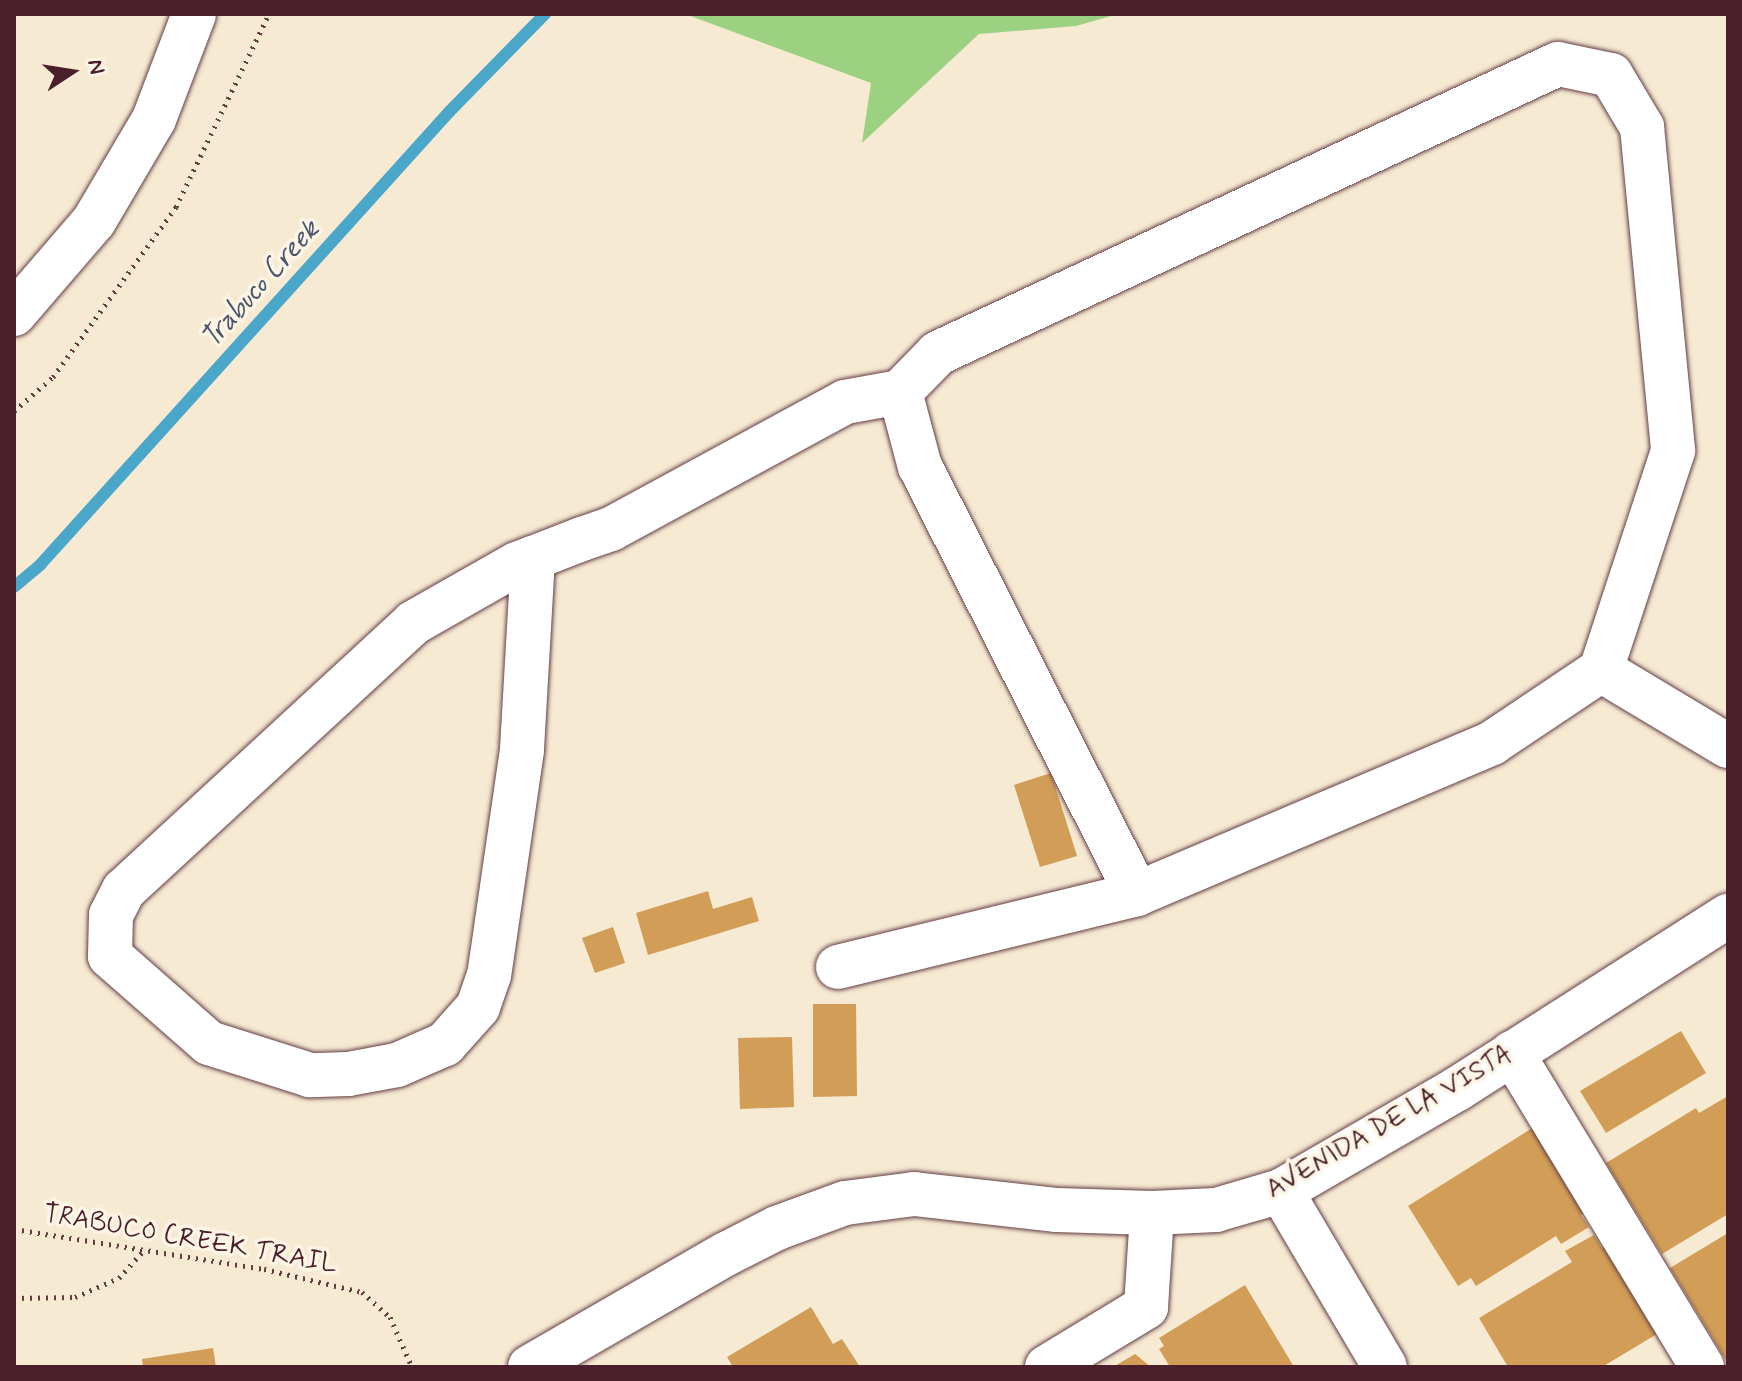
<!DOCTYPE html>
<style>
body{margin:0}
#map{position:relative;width:1742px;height:1381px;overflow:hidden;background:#f6ead3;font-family:Mynerve,sans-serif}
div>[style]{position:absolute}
.green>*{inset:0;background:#9dd182}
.stream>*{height:12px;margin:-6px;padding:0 6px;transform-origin:6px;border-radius:6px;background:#4ba7c9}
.building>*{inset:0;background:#d29e57}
.path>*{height:5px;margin-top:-2.5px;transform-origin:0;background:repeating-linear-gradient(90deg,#643d44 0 2px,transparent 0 8px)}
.roads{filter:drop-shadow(0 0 2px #643d44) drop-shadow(0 0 2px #643d44)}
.minor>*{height:44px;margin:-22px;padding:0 22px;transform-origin:22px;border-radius:22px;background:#fff}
span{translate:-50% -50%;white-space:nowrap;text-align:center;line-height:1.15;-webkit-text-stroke:7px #fcf5e5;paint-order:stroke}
.street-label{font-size:26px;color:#4a1f2b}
.water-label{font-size:28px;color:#4a556a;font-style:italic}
.frame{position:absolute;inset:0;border:16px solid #4a1f2b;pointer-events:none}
.north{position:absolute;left:32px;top:32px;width:80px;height:80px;-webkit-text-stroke:6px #fcf5e5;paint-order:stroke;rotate:78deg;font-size:22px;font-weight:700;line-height:32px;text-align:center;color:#4a1f2b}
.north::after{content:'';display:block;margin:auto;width:28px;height:36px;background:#4a1f2b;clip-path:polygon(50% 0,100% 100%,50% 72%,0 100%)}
</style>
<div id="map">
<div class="green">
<div style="clip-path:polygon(685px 14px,1118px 14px,1076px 26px,979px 34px,862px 143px,871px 83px)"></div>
</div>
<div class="stream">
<div style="left:14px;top:587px;width:34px;rotate:-40deg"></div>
<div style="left:40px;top:565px;width:610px;rotate:-47.92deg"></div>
<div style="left:449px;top:112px;width:137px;rotate:-45.6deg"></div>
</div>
<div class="building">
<div style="clip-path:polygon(1051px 773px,1077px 856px,1040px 867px,1014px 785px)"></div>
<div style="clip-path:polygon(708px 891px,713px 909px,752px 897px,759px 921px,648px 955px,636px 913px)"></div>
<div style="clip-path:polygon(613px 927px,625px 963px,595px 973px,582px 938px)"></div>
<div style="clip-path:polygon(813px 1004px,856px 1004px,857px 1096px,813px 1097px)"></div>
<div style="clip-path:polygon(1681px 1031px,1706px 1073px,1606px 1133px,1580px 1091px)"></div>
<div style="clip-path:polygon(792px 1037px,794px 1107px,740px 1109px,738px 1038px)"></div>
<div style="clip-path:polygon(1728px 1096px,1728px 1214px,1662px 1254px,1606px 1163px,1696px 1108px,1699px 1113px)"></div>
<div style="clip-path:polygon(1537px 1125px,1589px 1209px,1581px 1215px,1589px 1227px,1561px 1244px,1556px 1236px,1476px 1286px,1471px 1278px,1458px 1286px,1408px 1206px)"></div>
<div style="clip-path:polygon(1728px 1233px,1728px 1359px,1726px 1360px,1670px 1268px)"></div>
<div style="clip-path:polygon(1594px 1235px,1602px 1248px,1610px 1244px,1662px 1331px,1602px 1367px,1508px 1367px,1479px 1318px,1572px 1262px,1565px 1251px)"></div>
<div style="clip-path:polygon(1245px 1285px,1294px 1367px,1170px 1367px,1159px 1349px,1164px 1346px,1159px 1338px)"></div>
<div style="clip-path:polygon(811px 1307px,833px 1344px,842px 1339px,860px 1367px,733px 1367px,727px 1357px)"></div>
<div style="clip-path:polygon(213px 1348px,216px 1367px,143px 1367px,142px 1359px)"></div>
<div style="clip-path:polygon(1135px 1354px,1151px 1367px,1113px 1367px)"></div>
</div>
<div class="path">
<div style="left:14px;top:411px;width:52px;rotate:-41.1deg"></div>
<div style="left:53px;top:377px;width:210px;rotate:-54.1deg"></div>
<div style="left:176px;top:207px;width:214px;rotate:-64.3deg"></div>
<div style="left:14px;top:1229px;width:253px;rotate:9.1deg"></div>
<div style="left:264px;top:1269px;width:101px;rotate:13.2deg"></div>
<div style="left:362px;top:1292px;width:38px;rotate:42deg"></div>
<div style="left:390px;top:1317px;width:55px;rotate:66.3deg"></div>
<div style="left:14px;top:1298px;width:61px;rotate:-0.9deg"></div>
<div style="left:75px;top:1297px;width:48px;rotate:-23.4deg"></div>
<div style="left:119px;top:1278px;width:38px;rotate:-48deg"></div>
</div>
<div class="roads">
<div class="minor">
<div style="left:14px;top:314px;width:123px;rotate:-49.3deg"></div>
<div style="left:94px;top:221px;width:118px;rotate:-59.5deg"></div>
<div style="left:154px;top:119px;width:112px;rotate:-69.1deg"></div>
<div style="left:533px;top:558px;width:192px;rotate:93.3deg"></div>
<div style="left:522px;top:750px;width:227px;rotate:98.3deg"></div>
<div style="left:489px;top:975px;width:34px;rotate:109deg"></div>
<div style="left:478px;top:1007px;width:50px;rotate:131.7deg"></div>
<div style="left:445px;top:1044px;width:52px;rotate:156.4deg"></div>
<div style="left:397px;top:1065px;width:50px;rotate:169.6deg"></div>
<div style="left:348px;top:1074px;width:38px;rotate:178deg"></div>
<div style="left:310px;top:1075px;width:106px;rotate:-162.4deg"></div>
<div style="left:209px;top:1043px;width:132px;rotate:-138.7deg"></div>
<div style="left:110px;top:956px;width:41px;rotate:-88.6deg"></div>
<div style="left:111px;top:915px;width:28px;rotate:-63deg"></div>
<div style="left:124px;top:890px;width:393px;rotate:-42.7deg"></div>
<div style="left:413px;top:623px;width:120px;rotate:-29.6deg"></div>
<div style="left:517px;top:564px;width:17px;rotate:-21deg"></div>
<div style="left:533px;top:558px;width:53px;rotate:-21.2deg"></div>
<div style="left:582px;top:539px;width:31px;rotate:-19deg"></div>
<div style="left:611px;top:529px;width:266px;rotate:-28.5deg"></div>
<div style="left:845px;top:402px;width:56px;rotate:-10.3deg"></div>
<div style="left:1137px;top:894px;width:479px;rotate:-116.9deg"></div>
<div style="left:920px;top:467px;width:78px;rotate:-104.9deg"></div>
<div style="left:900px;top:392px;width:54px;rotate:-45.7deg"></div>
<div style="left:938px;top:353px;width:684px;rotate:-24.99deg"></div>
<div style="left:1558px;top:64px;width:54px;rotate:11.7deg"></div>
<div style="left:1611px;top:75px;width:61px;rotate:59.2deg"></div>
<div style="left:1642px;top:127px;width:325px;rotate:84.5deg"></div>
<div style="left:1673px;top:451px;width:231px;rotate:108.2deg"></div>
<div style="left:838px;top:967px;width:308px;rotate:-13.7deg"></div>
<div style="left:1137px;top:894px;width:386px;rotate:-23deg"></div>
<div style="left:1492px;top:743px;width:131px;rotate:-33.8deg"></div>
<div style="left:1601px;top:670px;width:148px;rotate:30.9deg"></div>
<div style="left:1512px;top:1053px;width:367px;rotate:58.8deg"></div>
<div style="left:1281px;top:1191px;width:204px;rotate:59.4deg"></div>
<div style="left:530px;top:1367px;width:226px;rotate:-30deg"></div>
<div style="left:726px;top:1254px;width:57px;rotate:-27deg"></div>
<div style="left:777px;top:1228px;width:72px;rotate:-20.2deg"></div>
<div style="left:845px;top:1203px;width:70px;rotate:-7.4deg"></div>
<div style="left:914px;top:1194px;width:144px;rotate:6.4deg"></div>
<div style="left:1057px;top:1210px;width:95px;rotate:1.8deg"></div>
<div style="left:1152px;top:1213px;width:64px;rotate:-2.7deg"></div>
<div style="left:1216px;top:1210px;width:68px;rotate:-16.3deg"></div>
<div style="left:1281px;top:1191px;width:203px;rotate:-30.1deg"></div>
<div style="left:1457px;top:1089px;width:322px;rotate:-32.6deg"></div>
<div style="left:1047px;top:1367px;width:116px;rotate:-31.2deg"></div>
<div style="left:1146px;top:1307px;width:94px;rotate:-86.3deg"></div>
</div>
</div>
<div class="street-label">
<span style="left:1390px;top:1123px;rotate:-30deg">AVENIDA DE LA VISTA</span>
<span style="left:190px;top:1240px;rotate:10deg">TRABUCO CREEK TRAIL</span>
</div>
<div class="water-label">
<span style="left:261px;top:285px;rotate:-48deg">Trabuco Creek</span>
</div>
<div class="frame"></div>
<div class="north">N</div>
</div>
